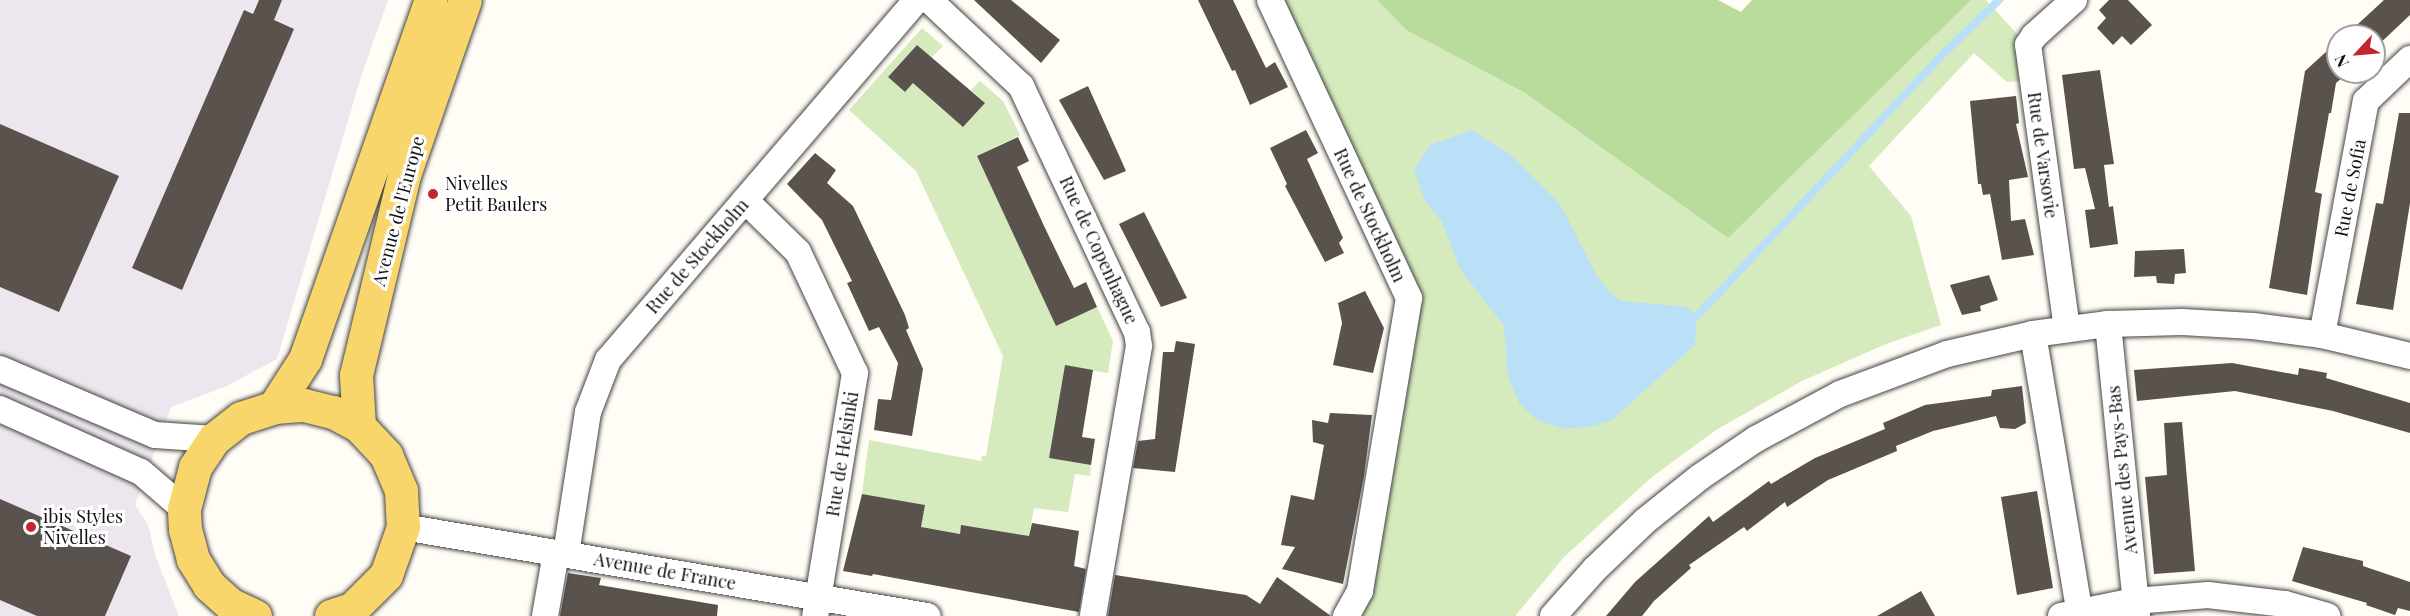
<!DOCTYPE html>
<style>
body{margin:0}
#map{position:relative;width:2410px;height:616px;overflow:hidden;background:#fffdf5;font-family:"Playfair Display",serif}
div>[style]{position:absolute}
.industrial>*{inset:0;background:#eee6ef}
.green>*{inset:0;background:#d5ebbd}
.forest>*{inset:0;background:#b9dc9c}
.water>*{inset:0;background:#b9e0f7}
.stream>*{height:8px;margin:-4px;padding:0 4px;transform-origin:4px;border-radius:4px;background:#b9e0f7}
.building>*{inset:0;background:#5a524d}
.roads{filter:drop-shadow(0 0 2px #444) drop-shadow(0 0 2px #444)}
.minor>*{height:26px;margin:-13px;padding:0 13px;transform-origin:13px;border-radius:13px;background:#fff}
.major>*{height:33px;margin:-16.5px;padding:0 16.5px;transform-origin:16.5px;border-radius:16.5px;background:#f9d66b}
.dots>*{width:16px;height:16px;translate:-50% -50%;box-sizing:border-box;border:3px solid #fff;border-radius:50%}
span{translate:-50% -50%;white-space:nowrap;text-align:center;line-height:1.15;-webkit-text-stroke:6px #fff;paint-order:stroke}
.street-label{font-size:18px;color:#111}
.poi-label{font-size:18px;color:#111}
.left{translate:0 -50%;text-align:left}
.north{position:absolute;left:2326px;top:24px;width:60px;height:60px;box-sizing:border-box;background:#fff;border:2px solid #a0a0a0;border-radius:50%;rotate:244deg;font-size:16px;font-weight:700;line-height:24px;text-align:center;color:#111}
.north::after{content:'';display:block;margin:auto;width:21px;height:27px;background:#c4262e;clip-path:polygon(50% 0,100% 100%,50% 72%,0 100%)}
</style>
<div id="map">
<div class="industrial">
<div style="clip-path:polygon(0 0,388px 0,361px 77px,277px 359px,227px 386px,171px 407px,135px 505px,148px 524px,155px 555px,179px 616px,0 616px)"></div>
</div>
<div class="green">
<div style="clip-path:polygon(1283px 0,1377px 0,1406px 30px,1525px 93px,1728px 237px,1971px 0,1986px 0,2017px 34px,2025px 81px,2007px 82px,1974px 53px,1869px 166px,1911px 216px,1941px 325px,1886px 344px,1802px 381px,1716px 430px,1652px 477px,1564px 557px,1515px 616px,1360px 616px,1372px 596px,1423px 297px)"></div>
<div style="clip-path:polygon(922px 28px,943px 46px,931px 58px,917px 45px,888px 77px,905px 92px,917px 78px,920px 88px,963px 127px,985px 103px,971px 90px,980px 81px,1003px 101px,1020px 135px,977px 156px,1056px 325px,1097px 307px,1113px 341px,1108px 373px,1065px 366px,1049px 458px,1091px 465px,1090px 476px,1075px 474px,1068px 512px,1034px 508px,1026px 551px,961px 526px,960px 534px,932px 529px,919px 536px,924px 505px,862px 494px,869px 440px,981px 461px,982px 456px,986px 456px,1003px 356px,916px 171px,849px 110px)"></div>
</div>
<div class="forest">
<div style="clip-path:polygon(1377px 0,1718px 0,1741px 12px,1752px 0,1971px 0,1728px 238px,1525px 93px,1406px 30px)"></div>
</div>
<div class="water">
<div style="clip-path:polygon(1472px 130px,1511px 155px,1560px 204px,1596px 274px,1608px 291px,1622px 301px,1686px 307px,1697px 316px,1695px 345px,1612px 420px,1593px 426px,1565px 429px,1537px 420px,1519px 403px,1508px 377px,1504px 326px,1460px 269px,1442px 222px,1425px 201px,1414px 170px,1430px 145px)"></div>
</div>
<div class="stream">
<div style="left:1697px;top:316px;width:357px;rotate:-46.8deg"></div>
<div style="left:1941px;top:56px;width:81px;rotate:-44deg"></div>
</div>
<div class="building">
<div style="clip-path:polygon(259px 0,282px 0,274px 20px,294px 29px,182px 290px,132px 268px,244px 10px,253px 14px)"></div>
<div style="clip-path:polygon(974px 0,1011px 0,1060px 40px,1041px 63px)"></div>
<div style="clip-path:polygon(1198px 0,1233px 0,1266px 68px,1275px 62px,1288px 87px,1250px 105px,1235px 70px,1232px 71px)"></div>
<div style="clip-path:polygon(2109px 0,2128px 0,2152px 25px,2131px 45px,2122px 36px,2113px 45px,2097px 28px,2106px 18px,2099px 10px)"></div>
<div style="clip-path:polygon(2384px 0,2410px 0,2410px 15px,2374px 49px,2374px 36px,2345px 36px)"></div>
<div style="clip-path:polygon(2338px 41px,2338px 72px,2349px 72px,2336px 83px,2331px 113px,2329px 113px,2315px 192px,2322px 194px,2307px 295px,2269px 288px,2305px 71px)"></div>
<div style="clip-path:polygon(917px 45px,985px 103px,963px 127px,913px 83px,905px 92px,888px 77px)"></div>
<div style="clip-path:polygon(2100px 70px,2114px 164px,2104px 165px,2109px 207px,2113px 206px,2118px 244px,2090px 248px,2085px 210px,2095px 209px,2085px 168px,2074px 169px,2062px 75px)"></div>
<div style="clip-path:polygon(1088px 86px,1126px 171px,1104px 180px,1059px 100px)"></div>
<div style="clip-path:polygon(2016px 96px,2019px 123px,2016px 124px,2028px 177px,2009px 180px,2011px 221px,2025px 219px,2034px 255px,2002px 260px,1990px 194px,1983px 195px,1981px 184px,1978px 184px,1970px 101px)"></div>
<div style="clip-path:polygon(2399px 113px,2410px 113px,2410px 203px,2393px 310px,2356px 304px,2376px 203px,2383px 204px)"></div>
<div style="clip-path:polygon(0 124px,119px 176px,59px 312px,0 287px)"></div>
<div style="clip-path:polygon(1306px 130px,1318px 153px,1307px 159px,1343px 238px,1339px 243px,1344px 253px,1325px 262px,1285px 186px,1287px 184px,1270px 148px)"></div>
<div style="clip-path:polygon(1018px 137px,1029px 161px,1017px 167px,1045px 228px,1074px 288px,1086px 282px,1097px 307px,1056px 326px,977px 156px)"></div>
<div style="clip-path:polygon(815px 153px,836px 170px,827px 183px,853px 206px,905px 315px,909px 328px,906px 330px,923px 369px,912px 436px,874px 430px,878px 399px,891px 400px,898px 363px,879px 327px,869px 331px,847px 283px,852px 281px,822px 220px,787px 184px)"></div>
<div style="clip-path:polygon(1144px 212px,1187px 298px,1161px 307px,1119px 224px)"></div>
<div style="clip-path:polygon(2184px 249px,2186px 273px,2175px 274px,2174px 284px,2157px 283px,2156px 276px,2134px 277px,2135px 251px)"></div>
<div style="clip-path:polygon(1989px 275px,1998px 300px,1980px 306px,1981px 311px,1962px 315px,1950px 285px)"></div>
<div style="clip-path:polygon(1365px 291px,1384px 328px,1373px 373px,1333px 365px,1342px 323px,1338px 303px)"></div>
<div style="clip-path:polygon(1176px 341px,1195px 344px,1175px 472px,1133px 468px,1138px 441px,1155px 439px,1163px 352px,1174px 352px)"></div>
<div style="clip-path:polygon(2232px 363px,2298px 375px,2299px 368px,2327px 373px,2326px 378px,2410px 403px,2410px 433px,2333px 411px,2235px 391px,2137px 401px,2134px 370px)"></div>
<div style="clip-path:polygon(1065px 365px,1093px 370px,1082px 437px,1095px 439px,1091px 465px,1049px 458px)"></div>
<div style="clip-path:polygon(2022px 386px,2026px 423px,2015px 429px,2000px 428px,1996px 416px,1933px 431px,1896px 446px,1897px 451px,1828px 480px,1787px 507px,1785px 502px,1747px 531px,1744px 527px,1689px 565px,1691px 568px,1654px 601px,1642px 616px,1606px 616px,1635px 582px,1709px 516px,1713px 522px,1769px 481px,1771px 484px,1815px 458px,1885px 429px,1883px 423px,1925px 405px,1991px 396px,1992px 390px)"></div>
<div style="clip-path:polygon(1330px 413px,1372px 415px,1364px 476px,1343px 584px,1282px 569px,1295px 547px,1281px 545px,1291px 495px,1314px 500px,1324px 445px,1313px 442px,1312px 420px,1328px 423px)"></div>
<div style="clip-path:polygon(2182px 422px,2195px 571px,2154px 574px,2145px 477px,2167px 475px,2164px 423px)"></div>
<div style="clip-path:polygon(2037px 491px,2053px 588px,2017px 595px,2001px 497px)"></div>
<div style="clip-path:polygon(862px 494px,925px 505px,921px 527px,960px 534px,961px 525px,1029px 536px,1032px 523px,1079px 531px,1074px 566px,1086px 569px,1079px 612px,873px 574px,872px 576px,843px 571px)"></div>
<div style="clip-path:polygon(0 499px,131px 556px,105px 616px,37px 616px,0 600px)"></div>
<div style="clip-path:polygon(2303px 547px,2363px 561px,2363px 566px,2410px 582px,2410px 611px,2398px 608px,2395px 615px,2366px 605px,2367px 603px,2292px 581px)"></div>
<div style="clip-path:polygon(568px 573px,601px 578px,599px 585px,718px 605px,717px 616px,560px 616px)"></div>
<div style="clip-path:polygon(1115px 575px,1246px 595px,1260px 604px,1277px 577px,1331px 616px,1108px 616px)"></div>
<div style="clip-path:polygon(1921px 591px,1935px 616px,1877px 616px)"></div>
</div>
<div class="roads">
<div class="minor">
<div style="left:929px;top:0;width:126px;rotate:43.1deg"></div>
<div style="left:1021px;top:86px;width:272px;rotate:64.8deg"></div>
<div style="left:1137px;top:332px;width:14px;rotate:82deg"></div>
<div style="left:1139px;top:346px;width:274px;rotate:99.7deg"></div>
<div style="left:1270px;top:0;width:329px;rotate:65deg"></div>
<div style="left:1409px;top:298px;width:297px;rotate:99.5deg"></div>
<div style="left:1360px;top:591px;width:29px;rotate:119deg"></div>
<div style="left:745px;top:200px;width:74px;rotate:44.5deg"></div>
<div style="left:798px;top:252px;width:134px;rotate:64.8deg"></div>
<div style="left:855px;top:373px;width:246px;rotate:99.3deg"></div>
<div style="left:2108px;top:324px;width:293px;rotate:84.3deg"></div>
<div style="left:2067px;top:329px;width:287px;rotate:-97.8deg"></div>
<div style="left:2028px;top:45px;width:11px;rotate:-56deg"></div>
<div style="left:2034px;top:36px;width:54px;rotate:-42deg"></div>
<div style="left:2033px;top:334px;width:286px;rotate:80.5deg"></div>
<div style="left:2322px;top:335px;width:238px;rotate:-79.4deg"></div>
<div style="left:2366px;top:101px;width:61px;rotate:-43.7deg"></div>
<div style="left:0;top:369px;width:168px;rotate:23.1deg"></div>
<div style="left:155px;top:435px;width:59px;rotate:3.9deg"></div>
<div style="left:0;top:409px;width:154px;rotate:24.1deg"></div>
<div style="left:141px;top:472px;width:57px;rotate:40.7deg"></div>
<div style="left:403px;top:527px;width:532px;rotate:9.64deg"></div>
<div style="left:566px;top:554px;width:144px;rotate:-81.2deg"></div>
<div style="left:588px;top:412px;width:56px;rotate:-69deg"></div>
<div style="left:608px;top:360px;width:474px;rotate:-49.4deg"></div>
<div style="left:545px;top:616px;width:64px;rotate:-80.1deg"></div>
<div style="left:1553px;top:616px;width:63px;rotate:-48.2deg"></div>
<div style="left:1595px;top:569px;width:69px;rotate:-43.8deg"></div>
<div style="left:1645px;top:521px;width:70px;rotate:-38.7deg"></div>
<div style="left:1700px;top:477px;width:68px;rotate:-34.2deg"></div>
<div style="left:1756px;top:439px;width:95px;rotate:-28.2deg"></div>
<div style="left:1840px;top:394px;width:114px;rotate:-20.5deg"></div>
<div style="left:1947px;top:354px;width:88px;rotate:-13.1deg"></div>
<div style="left:2033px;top:334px;width:76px;rotate:-7.6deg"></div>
<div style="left:2108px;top:324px;width:74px;rotate:-1.5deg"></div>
<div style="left:2182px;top:322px;width:71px;rotate:3.2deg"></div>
<div style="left:2253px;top:326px;width:70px;rotate:7.4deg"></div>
<div style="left:2322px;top:335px;width:90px;rotate:13.4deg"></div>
<div style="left:2061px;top:616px;width:76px;rotate:-11.5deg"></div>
<div style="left:2135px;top:601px;width:73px;rotate:-4.7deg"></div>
<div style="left:2208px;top:595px;width:78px;rotate:6.7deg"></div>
<div style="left:2285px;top:604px;width:44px;rotate:15.9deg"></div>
</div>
<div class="major">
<div style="left:274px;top:407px;width:57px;rotate:-57.1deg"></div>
<div style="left:305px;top:359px;width:380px;rotate:-70.7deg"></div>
<div style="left:359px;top:426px;width:51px;rotate:-93.4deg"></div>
<div style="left:356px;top:375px;width:206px;rotate:-76.5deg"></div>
<div style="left:404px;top:175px;width:185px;rotate:-70.8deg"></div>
<div style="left:255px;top:616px;width:26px;rotate:-155deg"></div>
<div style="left:231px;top:605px;width:30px;rotate:-138deg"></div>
<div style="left:209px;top:585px;width:31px;rotate:-122deg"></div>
<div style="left:193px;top:559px;width:30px;rotate:-105deg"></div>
<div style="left:185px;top:530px;width:21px;rotate:-93deg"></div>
<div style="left:184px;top:509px;width:43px;rotate:-75.3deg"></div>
<div style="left:195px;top:467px;width:34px;rotate:-56deg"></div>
<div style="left:214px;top:439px;width:34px;rotate:-38deg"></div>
<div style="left:241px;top:418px;width:35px;rotate:-18deg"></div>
<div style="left:274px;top:407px;width:30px;rotate:-4deg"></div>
<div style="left:304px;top:405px;width:30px;rotate:14deg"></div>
<div style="left:333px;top:412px;width:30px;rotate:28deg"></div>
<div style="left:359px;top:426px;width:40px;rotate:47deg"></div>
<div style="left:386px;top:455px;width:39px;rotate:67deg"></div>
<div style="left:401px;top:491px;width:36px;rotate:87deg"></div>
<div style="left:403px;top:527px;width:51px;rotate:109.5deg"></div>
<div style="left:386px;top:575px;width:48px;rotate:135deg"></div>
<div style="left:352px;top:609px;width:22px;rotate:162deg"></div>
</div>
</div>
<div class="dots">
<div style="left:433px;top:194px;background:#c4262e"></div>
<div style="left:31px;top:527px;background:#c4262e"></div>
</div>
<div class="street-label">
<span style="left:2043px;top:155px;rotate:82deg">Rue de Varsovie</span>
<span style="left:2350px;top:188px;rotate:-79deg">Rue de Sofia</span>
<span style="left:398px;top:211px;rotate:-75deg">Avenue de l'Europe</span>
<span style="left:1370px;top:215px;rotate:65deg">Rue de Stockholm</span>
<span style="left:1099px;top:250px;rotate:65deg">Rue de Copenhague</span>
<span style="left:697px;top:256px;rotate:-49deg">Rue de Stockholm</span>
<span style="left:842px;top:454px;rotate:-81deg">Rue de Helsinki</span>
<span style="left:2122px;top:470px;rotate:-96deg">Avenue des Pays-Bas</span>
<span style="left:665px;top:571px;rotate:10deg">Avenue de France</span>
</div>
<div class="poi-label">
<span class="left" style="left:445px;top:194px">Nivelles<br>Petit Baulers</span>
<span class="left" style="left:43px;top:527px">ibis Styles<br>Nivelles</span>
</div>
<div class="north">N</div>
</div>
